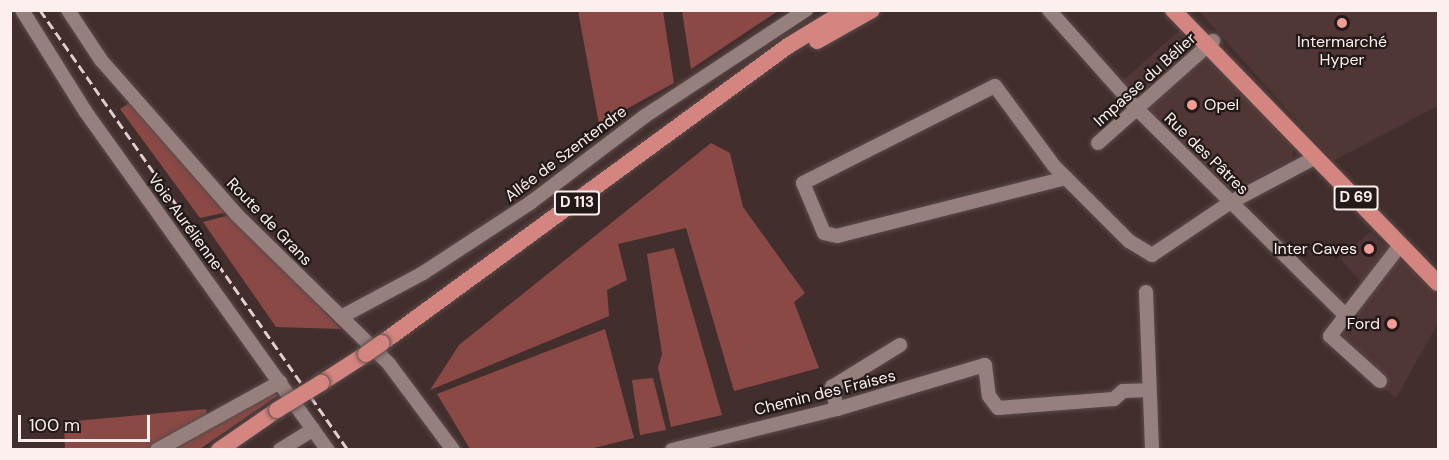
<!DOCTYPE html>
<meta charset="utf-8">
<style>
body{margin:0}
#map{position:relative;width:1449px;height:460px;overflow:hidden;background:#422f2d;font-family:"DM Sans",sans-serif}
div>[style]{position:absolute}
.built>*{inset:0;background:#503634}
.green>*{inset:0;background:#8a4945}
.roads{filter:drop-shadow(0 0 2px #5b4b4a) drop-shadow(0 0 2px #5b4b4a)}
.minor>*{height:14px;margin:-7px;padding:0 7px;transform-origin:7px;border-radius:7px;background:#96807e}
.major>*{height:16px;margin:-8px;padding:0 8px;transform-origin:8px;border-radius:8px;background:#d48580}
.rail>*{height:3px;margin-top:-1.5px;transform-origin:0;background:repeating-linear-gradient(90deg,#ded0cf 0 9px,transparent 0 13.5px)}
.bridges{filter:drop-shadow(0 0 2px #5b4b4a) drop-shadow(0 0 2px #5b4b4a)}
.major-bridge>*{height:16px;margin:-8px;padding:0 8px;transform-origin:8px;border-radius:8px;background:#d48580}
.dots>*{width:16px;height:16px;translate:-50% -50%;box-sizing:border-box;border:3px solid #221a19;border-radius:50%}
span{translate:-50% -50%;white-space:nowrap;text-align:center;line-height:1.15;-webkit-text-stroke:4.5px #221a19;paint-order:stroke}
.shield-label span{padding:2px 4px;background:#221a19;border:2px solid;border-radius:4px;-webkit-text-stroke-width:0}
.shield-label{font-size:15px;color:#fcefee;font-weight:700}
.poi-label{font-size:16px;color:#fcefee}
.left{translate:0 -50%;text-align:left}
.right{translate:-100% -50%;text-align:right}
.street-label{font-size:16px;color:#fcefee}
.frame{position:absolute;inset:0;border:12px solid #fcefee;pointer-events:none}
.scale{position:absolute;left:18px;top:415px;width:132px;height:27px;box-sizing:border-box;border:3px solid #fcefee;border-top:0;padding-left:8px;font-size:18px;line-height:21px;white-space:nowrap;color:#fcefee;-webkit-text-stroke:4px #221a19;paint-order:stroke}
</style>
<div id="map">
<div class="built">
<div style="clip-path:polygon(1199px 11px,1438px 11px,1438px 106px,1333px 161px)"></div>
<div style="clip-path:polygon(1181px 29px,1295px 149px,1292px 159px,1237px 190px,1223px 186px,1122px 81px)"></div>
<div style="clip-path:polygon(1370px 232px,1438px 294px,1438px 323px,1396px 398px,1322px 342px,1362px 283px,1340px 259px)"></div>
</div>
<div class="green">
<div style="clip-path:polygon(578px 11px,663px 11px,674px 83px,599px 124px)"></div>
<div style="clip-path:polygon(682px 11px,682px 10px,778px 11px,691px 69px)"></div>
<div style="clip-path:polygon(131px 102px,228px 212px,200px 218px,120px 109px)"></div>
<div style="clip-path:polygon(711px 143px,730px 153px,743px 207px,805px 293px,794px 302px,819px 368px,734px 391px,686px 228px,618px 244px,627px 280px,607px 290px,609px 316px,430px 390px,459px 345px)"></div>
<div style="clip-path:polygon(230px 215px,294px 279px,341px 329px,276px 327px,203px 222px)"></div>
<div style="clip-path:polygon(674px 248px,722px 415px,671px 427px,658px 368px,662px 354px,647px 254px)"></div>
<div style="clip-path:polygon(605px 329px,634px 438px,590px 449px,470px 449px,437px 394px)"></div>
<div style="clip-path:polygon(653px 378px,666px 430px,640px 435px,632px 380px)"></div>
<div style="clip-path:polygon(271px 394px,280px 394px,200px 449px,165px 450px)"></div>
<div style="clip-path:polygon(206px 409px,207px 414px,147px 450px,65px 449px,64px 422px)"></div>
</div>
<div class="roads">
<div class="minor">
<div style="left:22px;top:10px;width:119px;rotate:58deg"></div>
<div style="left:85px;top:111px;width:417px;rotate:54.4deg"></div>
<div style="left:68px;top:10px;width:60px;rotate:56.6deg"></div>
<div style="left:101px;top:60px;width:206px;rotate:48.7deg"></div>
<div style="left:237px;top:215px;width:213px;rotate:44.4deg"></div>
<div style="left:389px;top:364px;width:107px;rotate:53.3deg"></div>
<div style="left:1049px;top:10px;width:132px;rotate:48.4deg"></div>
<div style="left:1137px;top:109px;width:294px;rotate:44.7deg"></div>
<div style="left:1098px;top:143px;width:154px;rotate:-41.6deg"></div>
<div style="left:1066px;top:178px;width:236px;rotate:165.8deg"></div>
<div style="left:837px;top:236px;width:13px;rotate:-167deg"></div>
<div style="left:824px;top:233px;width:54px;rotate:-112.8deg"></div>
<div style="left:803px;top:183px;width:215px;rotate:-26.8deg"></div>
<div style="left:995px;top:86px;width:99px;rotate:53.6deg"></div>
<div style="left:1054px;top:166px;width:106px;rotate:45deg"></div>
<div style="left:1129px;top:241px;width:27px;rotate:31deg"></div>
<div style="left:1152px;top:255px;width:95px;rotate:-33.9deg"></div>
<div style="left:1231px;top:202px;width:96px;rotate:-27.9deg"></div>
<div style="left:1146px;top:292px;width:158px;rotate:87.8deg"></div>
<div style="left:341px;top:317px;width:93px;rotate:-28.2deg"></div>
<div style="left:423px;top:273px;width:128px;rotate:-33.2deg"></div>
<div style="left:530px;top:203px;width:144px;rotate:-37.1deg"></div>
<div style="left:645px;top:116px;width:193px;rotate:-33.4deg"></div>
<div style="left:1380px;top:381px;width:67px;rotate:-138deg"></div>
<div style="left:1330px;top:336px;width:116px;rotate:-52.3deg"></div>
<div style="left:837px;top:409px;width:23px;rotate:-103deg"></div>
<div style="left:832px;top:387px;width:80px;rotate:-31.7deg"></div>
<div style="left:157px;top:450px;width:141px;rotate:-28.9deg"></div>
<div style="left:280px;top:450px;width:39px;rotate:-32deg"></div>
<div style="left:672px;top:450px;width:170px;rotate:-14deg"></div>
<div style="left:837px;top:409px;width:154px;rotate:-16.6deg"></div>
<div style="left:985px;top:365px;width:31px;rotate:83deg"></div>
<div style="left:989px;top:396px;width:15px;rotate:53deg"></div>
<div style="left:998px;top:408px;width:116px;rotate:-4.4deg"></div>
<div style="left:1114px;top:399px;width:12px;rotate:-42deg"></div>
<div style="left:1123px;top:391px;width:25px;rotate:-2deg"></div>
</div>
<div class="major">
<div style="left:1173px;top:10px;width:380px;rotate:45.9deg"></div>
<div style="left:817px;top:41px;width:63px;rotate:-29.4deg"></div>
<div style="left:382px;top:343px;width:503px;rotate:-36.19deg"></div>
<div style="left:788px;top:46px;width:69px;rotate:-31.4deg"></div>
<div style="left:321px;top:383px;width:54px;rotate:-32.8deg"></div>
<div style="left:219px;top:450px;width:70px;rotate:-34.6deg"></div>
</div>
</div>
<div class="rail">
<div style="left:40px;top:10px;width:537px;rotate:55.01deg"></div>
</div>
<div class="bridges">
<div class="major-bridge">
<div style="left:366px;top:354px;width:19px;rotate:-35deg"></div>
<div style="left:277px;top:410px;width:52px;rotate:-31.5deg"></div>
</div>
</div>
<div class="dots">
<div style="left:1342px;top:23px;background:#f59c95"></div>
<div style="left:1192px;top:105px;background:#f59c95"></div>
<div style="left:1369px;top:249px;background:#f59c95"></div>
<div style="left:1392px;top:324px;background:#f59c95"></div>
</div>
<div class="shield-label">
<span style="left:1356px;top:198px">D 69</span>
<span style="left:577px;top:203px">D 113</span>
</div>
<div class="poi-label">
<span style="left:1342px;top:51px">Intermarché<br>Hyper</span>
<span class="left" style="left:1204px;top:105px">Opel</span>
<span class="right" style="left:1357px;top:249px">Inter Caves</span>
<span class="right" style="left:1380px;top:324px">Ford</span>
</div>
<div class="street-label">
<span style="left:1145px;top:80px;rotate:-42deg">Impasse du Bélier</span>
<span style="left:566px;top:154px;rotate:-37deg">Allée de Szentendre</span>
<span style="left:1206px;top:154px;rotate:44deg">Rue des Pâtres</span>
<span style="left:185px;top:222px;rotate:54deg">Voie Aurélienne</span>
<span style="left:269px;top:222px;rotate:46deg">Route de Grans</span>
<span style="left:825px;top:393px;rotate:-14deg">Chemin des Fraises</span>
</div>
<div class="frame"></div>
<div class="scale">100 m</div>
</div>
